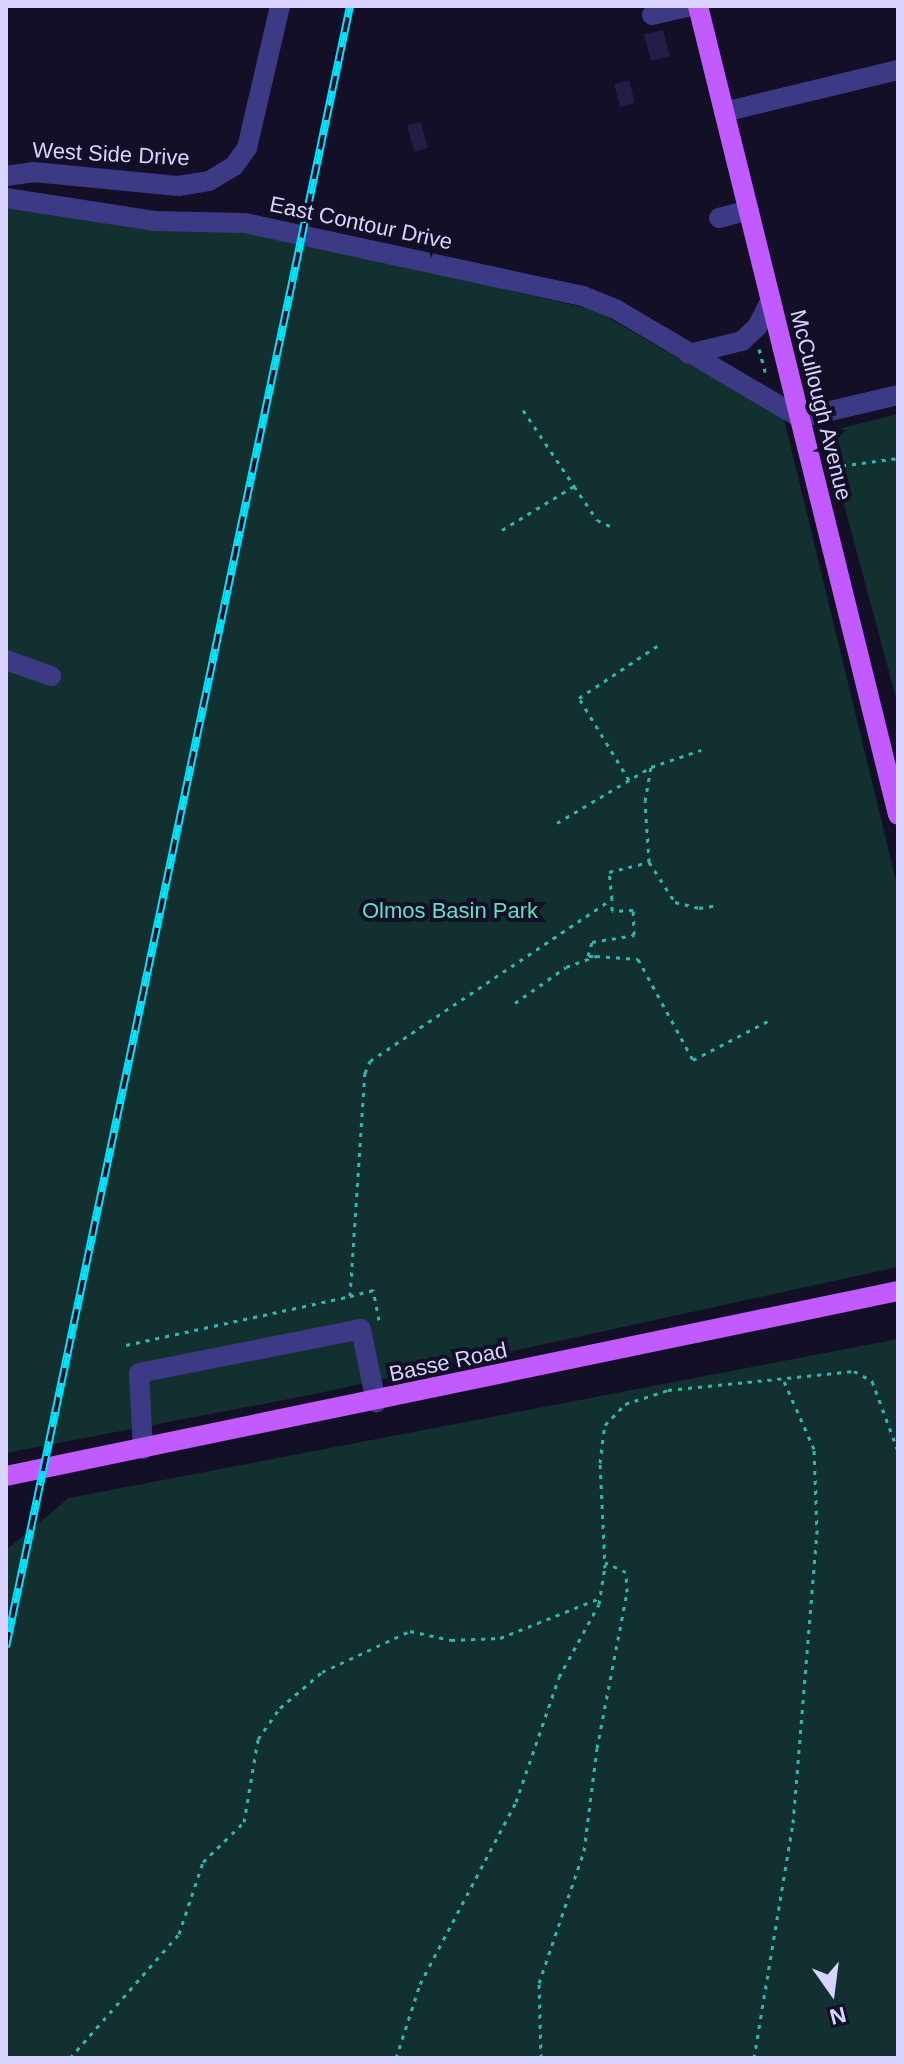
<!DOCTYPE html>
<style>
body{margin:0}
#map{position:relative;width:904px;height:2064px;overflow:hidden;background:#130f26;font-family:Helvetica,sans-serif}
div>[style]{position:absolute}
.green>*{inset:0;background:#12302f}
.building>*{inset:0;background:#241b47}
.path>*{height:3px;margin-top:-1.5px;transform-origin:0;background:repeating-linear-gradient(90deg,#2fb8b0 0 4px,transparent 0 10px)}
.minor>*{height:20px;margin:-10px;padding:0 10px;transform-origin:10px;border-radius:10px;background:#3d3a85}
.major>*{height:20px;margin:-10px;padding:0 10px;transform-origin:10px;border-radius:10px;background:#c25bff}
.rail>*{height:8px;margin-top:-4px;transform-origin:0;background:repeating-linear-gradient(90deg,#130f26 0 15px,#00e5ff 0 30px);box-sizing:border-box;border-block:2px solid #00e5ff}
span{translate:-50% -50%;white-space:nowrap;text-align:center;line-height:1.15;-webkit-text-stroke:8px #130f26;paint-order:stroke}
.street-label{font-size:22px;color:#d9d4ff}
.park-label{font-size:22px;color:#5fe0c0}
.frame{position:absolute;inset:0;border:8px solid #d9d4ff;pointer-events:none}
.north{position:absolute;left:792px;top:1952px;width:80px;height:80px;-webkit-text-stroke:6px #130f26;paint-order:stroke;rotate:166deg;font-size:22px;font-weight:700;line-height:32px;text-align:center;color:#d9d4ff}
.north::after{content:'';display:block;margin:auto;width:28px;height:36px;background:#d9d4ff;clip-path:polygon(50% 0,100% 100%,50% 72%,0 100%)}
</style>
<div id="map">
<div class="green">
<div style="clip-path:polygon(6px 208px,148px 227px,240px 229px,595px 310px,784px 419px,898px 889px,898px 1267px,310px 1395px,6px 1453px)"></div>
<div style="clip-path:polygon(898px 414px,898px 705px,829px 449px,842px 428px)"></div>
<div style="clip-path:polygon(898px 1339px,898px 2058px,6px 2058px,6px 1550px,69px 1498px)"></div>
</div>
<div class="building">
<div style="clip-path:polygon(663px 30px,670px 56px,651px 61px,644px 34px)"></div>
<div style="clip-path:polygon(629px 80px,635px 103px,620px 107px,614px 84px)"></div>
<div style="clip-path:polygon(421px 122px,428px 148px,414px 152px,407px 125px)"></div>
</div>
<div class="path">
<div style="left:759px;top:349px;width:24px;rotate:75deg"></div>
<div style="left:523px;top:410px;width:92px;rotate:56.1deg"></div>
<div style="left:832px;top:467px;width:67px;rotate:-7.8deg"></div>
<div style="left:502px;top:530px;width:84px;rotate:-31.4deg"></div>
<div style="left:574px;top:486px;width:41px;rotate:55.9deg"></div>
<div style="left:597px;top:520px;width:17px;rotate:25deg"></div>
<div style="left:629px;top:780px;width:96px;rotate:-121.4deg"></div>
<div style="left:579px;top:698px;width:97px;rotate:-33.7deg"></div>
<div style="left:557px;top:823px;width:109px;rotate:-30.8deg"></div>
<div style="left:649px;top:862px;width:61px;rotate:-93.8deg"></div>
<div style="left:645px;top:801px;width:35px;rotate:-80deg"></div>
<div style="left:651px;top:767px;width:53px;rotate:-18.8deg"></div>
<div style="left:593px;top:956px;width:5px;rotate:180deg"></div>
<div style="left:588px;top:956px;width:15px;rotate:-74deg"></div>
<div style="left:592px;top:942px;width:43px;rotate:-9.5deg"></div>
<div style="left:634px;top:935px;width:25px;rotate:-92deg"></div>
<div style="left:633px;top:910px;width:21px;rotate:177deg"></div>
<div style="left:612px;top:911px;width:12px;rotate:-90deg"></div>
<div style="left:515px;top:1003px;width:62px;rotate:-35.2deg"></div>
<div style="left:566px;top:967px;width:32px;rotate:-20deg"></div>
<div style="left:596px;top:956px;width:42px;rotate:4.1deg"></div>
<div style="left:638px;top:959px;width:115px;rotate:61.4deg"></div>
<div style="left:693px;top:1060px;width:85px;rotate:-27.5deg"></div>
<div style="left:379px;top:1320px;width:31px;rotate:-101deg"></div>
<div style="left:373px;top:1290px;width:24px;rotate:165deg"></div>
<div style="left:350px;top:1296px;width:224px;rotate:-86.2deg"></div>
<div style="left:365px;top:1073px;width:13px;rotate:-67deg"></div>
<div style="left:370px;top:1061px;width:291px;rotate:-33.8deg"></div>
<div style="left:612px;top:899px;width:27px;rotate:-96deg"></div>
<div style="left:609px;top:872px;width:41px;rotate:-14deg"></div>
<div style="left:649px;top:862px;width:48px;rotate:57deg"></div>
<div style="left:675px;top:902px;width:25px;rotate:14deg"></div>
<div style="left:699px;top:908px;width:18px;rotate:-9deg"></div>
<div style="left:126px;top:1345px;width:229px;rotate:-12.3deg"></div>
<div style="left:70px;top:2058px;width:165px;rotate:-48.7deg"></div>
<div style="left:179px;top:1934px;width:76px;rotate:-71.6deg"></div>
<div style="left:203px;top:1862px;width:57px;rotate:-44.3deg"></div>
<div style="left:244px;top:1822px;width:84px;rotate:-80.4deg"></div>
<div style="left:258px;top:1739px;width:38px;rotate:-55deg"></div>
<div style="left:280px;top:1708px;width:55px;rotate:-40.6deg"></div>
<div style="left:322px;top:1672px;width:97px;rotate:-25deg"></div>
<div style="left:410px;top:1631px;width:42px;rotate:12.4deg"></div>
<div style="left:451px;top:1640px;width:49px;rotate:-2.3deg"></div>
<div style="left:500px;top:1638px;width:108px;rotate:-21.8deg"></div>
<div style="left:396px;top:2058px;width:78px;rotate:-72deg"></div>
<div style="left:420px;top:1984px;width:206px;rotate:-62.2deg"></div>
<div style="left:516px;top:1802px;width:132px;rotate:-71deg"></div>
<div style="left:559px;top:1677px;width:83px;rotate:-61.3deg"></div>
<div style="left:599px;top:1604px;width:36px;rotate:-81deg"></div>
<div style="left:605px;top:1568px;width:105px;rotate:-92.7deg"></div>
<div style="left:600px;top:1463px;width:38px;rotate:-83deg"></div>
<div style="left:605px;top:1425px;width:29px;rotate:-46deg"></div>
<div style="left:625px;top:1404px;width:45px;rotate:-18deg"></div>
<div style="left:668px;top:1390px;width:187px;rotate:-5.8deg"></div>
<div style="left:854px;top:1371px;width:21px;rotate:29deg"></div>
<div style="left:872px;top:1381px;width:75px;rotate:69.6deg"></div>
<div style="left:541px;top:2058px;width:75px;rotate:-91.5deg"></div>
<div style="left:539px;top:1983px;width:139px;rotate:-71.2deg"></div>
<div style="left:584px;top:1851px;width:104px;rotate:-82.8deg"></div>
<div style="left:597px;top:1748px;width:159px;rotate:-79.1deg"></div>
<div style="left:627px;top:1592px;width:20px;rotate:-93deg"></div>
<div style="left:626px;top:1572px;width:23px;rotate:-155deg"></div>
<div style="left:754px;top:2058px;width:238px;rotate:-80.6deg"></div>
<div style="left:793px;top:1823px;width:290px;rotate:-85.3deg"></div>
<div style="left:817px;top:1534px;width:85px;rotate:-92deg"></div>
<div style="left:814px;top:1449px;width:74px;rotate:-113.8deg"></div>
</div>
<div class="minor">
<div style="left:652px;top:15px;width:39px;rotate:-13deg"></div>
<div style="left:724px;top:112px;width:179px;rotate:-13.6deg"></div>
<div style="left:6px;top:176px;width:27px;rotate:-8deg"></div>
<div style="left:33px;top:172px;width:146px;rotate:5.5deg"></div>
<div style="left:178px;top:186px;width:31px;rotate:-9deg"></div>
<div style="left:209px;top:181px;width:29px;rotate:-31deg"></div>
<div style="left:234px;top:166px;width:22px;rotate:-54deg"></div>
<div style="left:247px;top:148px;width:146px;rotate:-76.9deg"></div>
<div style="left:6px;top:198px;width:150px;rotate:8.8deg"></div>
<div style="left:154px;top:221px;width:91px;rotate:1.3deg"></div>
<div style="left:245px;top:223px;width:346px;rotate:12.2deg"></div>
<div style="left:583px;top:296px;width:37px;rotate:22deg"></div>
<div style="left:617px;top:310px;width:212px;rotate:30.5deg"></div>
<div style="left:800px;top:418px;width:101px;rotate:-13.2deg"></div>
<div style="left:719px;top:218px;width:31px;rotate:-15deg"></div>
<div style="left:689px;top:354px;width:55px;rotate:-13.8deg"></div>
<div style="left:742px;top:341px;width:21px;rotate:-43deg"></div>
<div style="left:757px;top:327px;width:31px;rotate:-63deg"></div>
<div style="left:6px;top:660px;width:48px;rotate:19.6deg"></div>
<div style="left:143px;top:1449px;width:76px;rotate:-93deg"></div>
<div style="left:139px;top:1373px;width:226px;rotate:-11.2deg"></div>
<div style="left:361px;top:1329px;width:75px;rotate:78.4deg"></div>
</div>
<div class="major">
<div style="left:698px;top:6px;width:833px;rotate:76.11deg"></div>
<div style="left:6px;top:1476px;width:911px;rotate:-11.72deg"></div>
</div>
<div class="rail">
<div style="left:6px;top:1647px;width:1677px;rotate:-78.16deg"></div>
</div>
<div class="street-label">
<span style="left:111px;top:154px;rotate:3deg">West Side Drive</span>
<span style="left:361px;top:223px;rotate:12deg">East Contour Drive</span>
<span style="left:821px;top:405px;rotate:76deg">McCullough Avenue</span>
<span style="left:448px;top:1362px;rotate:-12deg">Basse Road</span>
</div>
<div class="park-label">
<span style="left:450px;top:911px">Olmos Basin Park</span>
</div>
<div class="frame"></div>
<div class="north">N</div>
</div>
